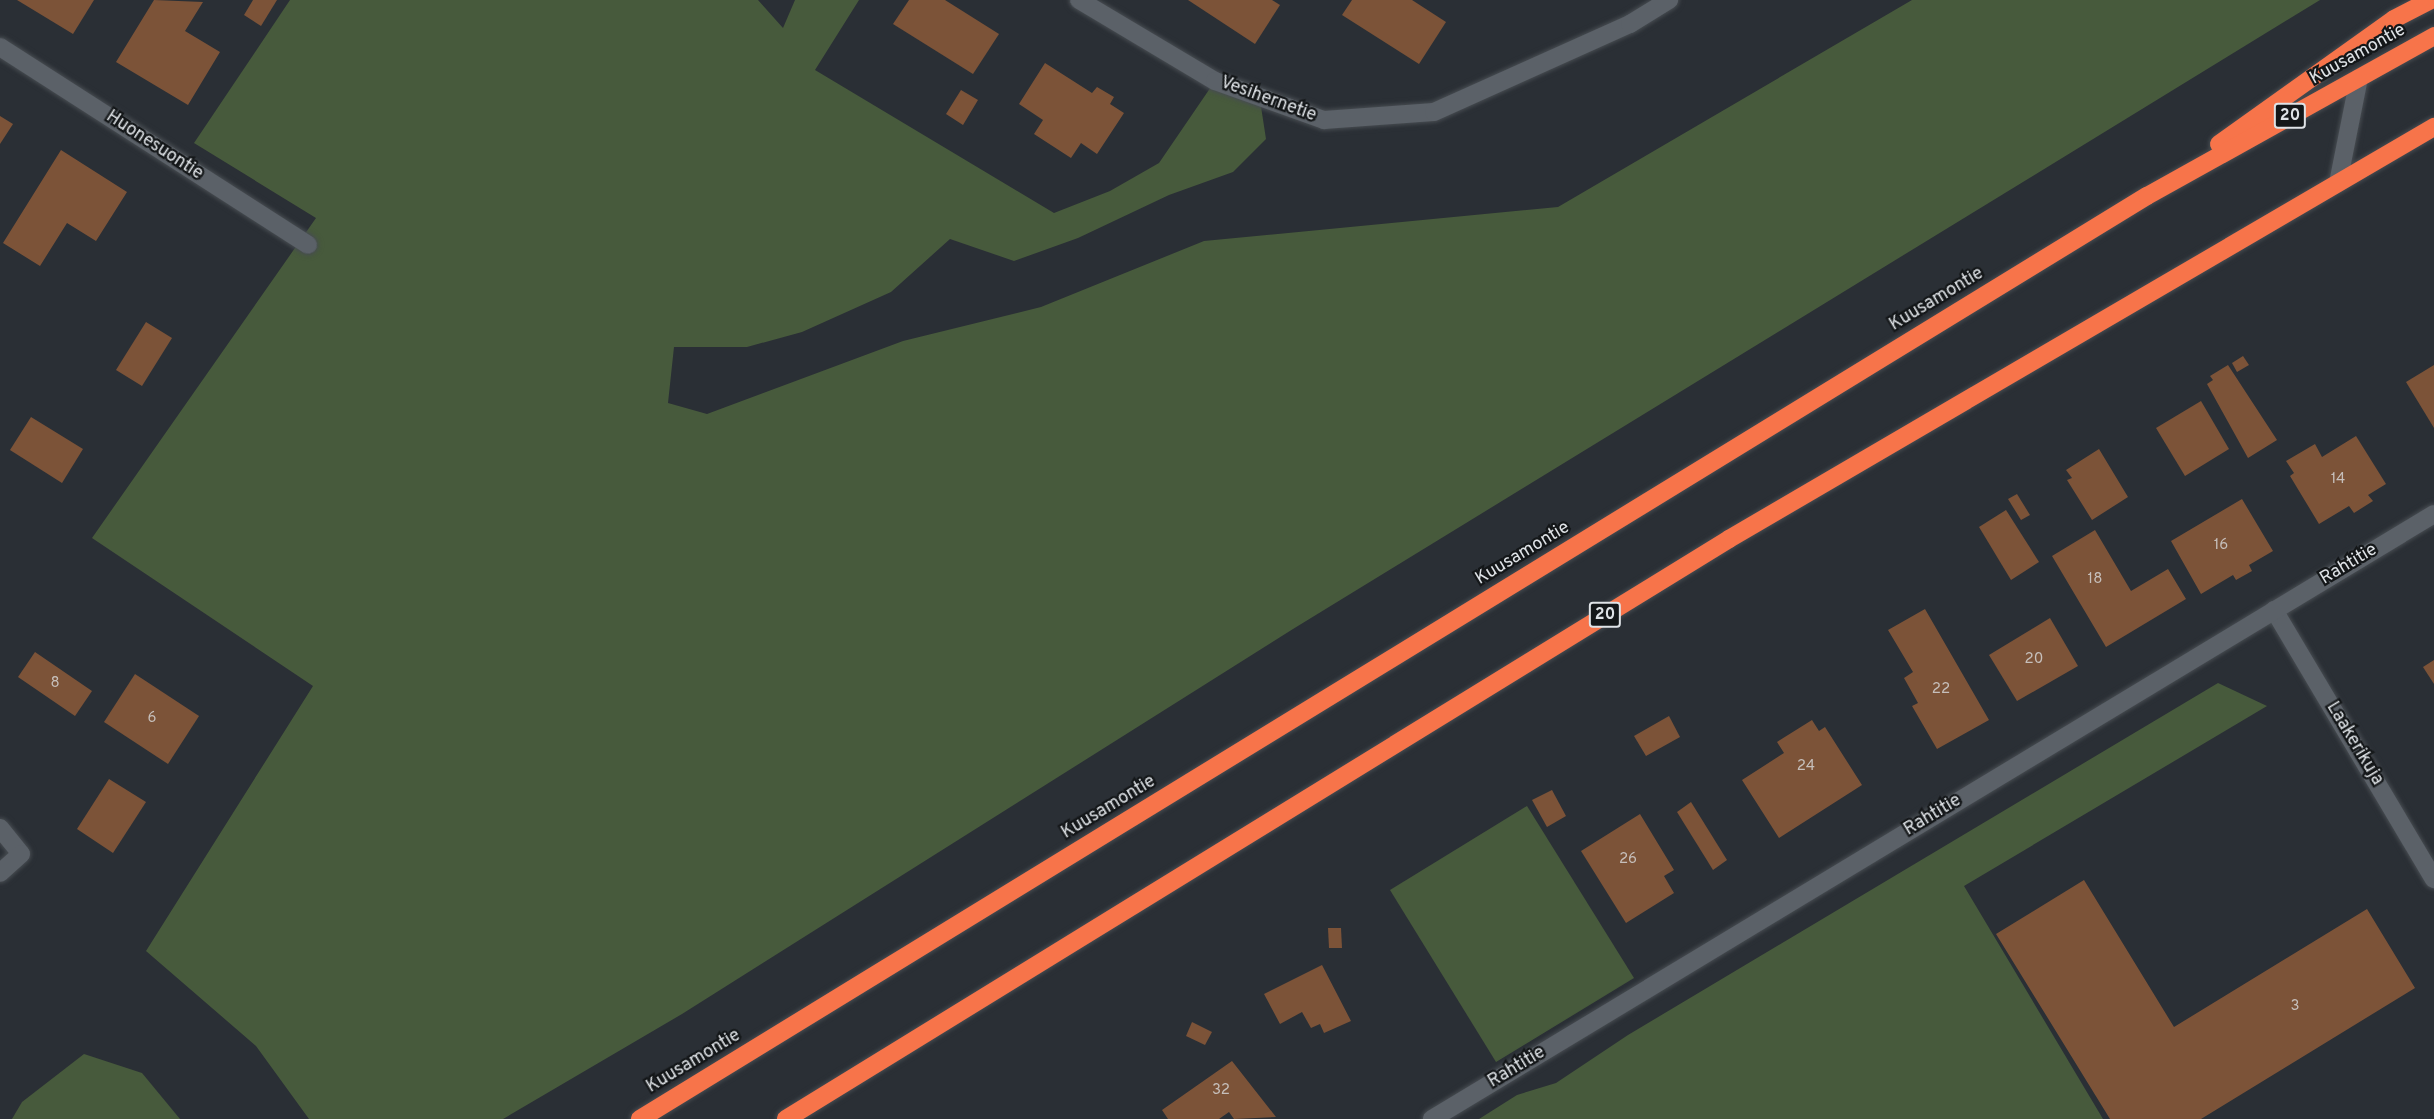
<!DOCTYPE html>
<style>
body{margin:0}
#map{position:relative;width:2434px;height:1119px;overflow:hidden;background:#2a2f35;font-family:Overpass,sans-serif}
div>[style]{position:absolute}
.green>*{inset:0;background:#475a3c}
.building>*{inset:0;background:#7c5338}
.roads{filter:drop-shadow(0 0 2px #474c51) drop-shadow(0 0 2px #474c51)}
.minor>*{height:18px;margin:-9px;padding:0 9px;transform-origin:9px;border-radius:9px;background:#5b6168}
.highway>*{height:18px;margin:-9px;padding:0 9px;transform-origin:9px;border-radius:9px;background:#f7744a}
span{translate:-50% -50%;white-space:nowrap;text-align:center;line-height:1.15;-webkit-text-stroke:4.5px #141719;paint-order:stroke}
.number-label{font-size:15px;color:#c6bfbb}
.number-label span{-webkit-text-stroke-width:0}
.shield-label span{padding:2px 4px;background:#141719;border:2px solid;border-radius:4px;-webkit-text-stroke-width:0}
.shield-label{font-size:16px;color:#dfe3e7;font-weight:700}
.street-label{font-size:18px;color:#dfe3e7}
</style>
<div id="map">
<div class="green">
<div style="clip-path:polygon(290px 0,758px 0,783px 28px,795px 0,859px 0,815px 70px,1054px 213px,1110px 191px,1159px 163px,1215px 81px,1260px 100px,1266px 139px,1233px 172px,1169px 195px,1078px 238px,1014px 261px,950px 239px,891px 292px,802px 332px,747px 347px,674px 347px,668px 403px,707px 414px,903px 341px,1041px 307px,1204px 241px,1558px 207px,1912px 0,2320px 0,1293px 629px,682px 1014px,503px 1119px,309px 1119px,256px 1046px,146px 951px,313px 686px,92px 538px,316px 218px,194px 143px)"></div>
<div style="clip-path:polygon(2218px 683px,2267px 706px,1964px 886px,2103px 1119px,1479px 1119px,1517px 1095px,1556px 1083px,1628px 1035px)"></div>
<div style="clip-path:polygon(1527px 806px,1634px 978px,1496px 1062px,1390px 890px)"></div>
<div style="clip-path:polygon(84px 1054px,142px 1073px,180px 1119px,12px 1119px,22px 1102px)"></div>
</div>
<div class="building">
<div style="clip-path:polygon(17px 0,94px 0,73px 34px)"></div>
<div style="clip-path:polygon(154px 0,203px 2px,185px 31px,220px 52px,188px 105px,116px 62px)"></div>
<div style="clip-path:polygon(253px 0,277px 0,261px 26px,244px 15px)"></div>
<div style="clip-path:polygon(909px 0,945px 0,999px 34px,973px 74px,893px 24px)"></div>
<div style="clip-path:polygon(1188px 0,1272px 0,1280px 5px,1255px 44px)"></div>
<div style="clip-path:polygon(1352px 0,1412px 0,1446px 22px,1419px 64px,1342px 15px)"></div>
<div style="clip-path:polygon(1045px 63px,1092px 93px,1097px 87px,1114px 97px,1110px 104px,1124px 113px,1097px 154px,1081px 143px,1071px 158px,1034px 134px,1043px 120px,1019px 104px)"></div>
<div style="clip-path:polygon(961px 90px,978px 100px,963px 125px,946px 114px)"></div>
<div style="clip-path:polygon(0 116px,13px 124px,0 144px)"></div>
<div style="clip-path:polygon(61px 150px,127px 192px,96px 241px,67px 223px,40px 266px,3px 243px)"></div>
<div style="clip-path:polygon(146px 322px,172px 338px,142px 386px,116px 370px)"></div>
<div style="clip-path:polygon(2243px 356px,2249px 365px,2237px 372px,2232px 363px)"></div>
<div style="clip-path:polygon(2228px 365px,2277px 440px,2248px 458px,2207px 384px,2213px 380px,2210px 376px)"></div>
<div style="clip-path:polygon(2434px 365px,2434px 428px,2406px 382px)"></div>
<div style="clip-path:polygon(2201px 401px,2229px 449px,2185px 476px,2156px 428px)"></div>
<div style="clip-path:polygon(31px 417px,83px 449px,62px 483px,10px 450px)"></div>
<div style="clip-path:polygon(2356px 436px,2386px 484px,2368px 495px,2373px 501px,2354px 513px,2349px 506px,2319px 524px,2290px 476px,2294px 473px,2286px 461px,2315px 444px,2322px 457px)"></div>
<div style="clip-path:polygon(2099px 449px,2128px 497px,2092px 520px,2067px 480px,2072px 478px,2066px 470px)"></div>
<div style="clip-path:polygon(2017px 494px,2030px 515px,2021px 520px,2008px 499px)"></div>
<div style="clip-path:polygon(2242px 499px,2273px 551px,2249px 565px,2252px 571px,2236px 580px,2233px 575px,2201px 594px,2171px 541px)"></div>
<div style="clip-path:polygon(2006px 510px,2039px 562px,2011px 580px,1979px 527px)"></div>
<div style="clip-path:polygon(2095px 530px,2131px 591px,2168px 569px,2186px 599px,2106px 647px,2052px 556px)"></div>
<div style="clip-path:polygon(1925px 609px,1989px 720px,1937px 749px,1912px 706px,1918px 703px,1904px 678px,1913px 672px,1888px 630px)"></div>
<div style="clip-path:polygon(2050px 618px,2078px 666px,2017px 701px,1989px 655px)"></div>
<div style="clip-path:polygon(35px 652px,92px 691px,75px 716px,18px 677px)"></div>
<div style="clip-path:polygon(2434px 660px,2434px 684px,2423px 667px)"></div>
<div style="clip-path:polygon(135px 674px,199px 716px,168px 764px,104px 722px)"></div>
<div style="clip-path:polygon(1669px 716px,1680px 737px,1646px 756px,1634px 736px)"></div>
<div style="clip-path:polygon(1812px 720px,1819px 731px,1825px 727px,1862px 785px,1779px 838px,1742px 780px,1784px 753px,1777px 742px)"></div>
<div style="clip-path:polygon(109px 779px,146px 802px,113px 853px,77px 829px)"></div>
<div style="clip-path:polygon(1552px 790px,1566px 816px,1547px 827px,1532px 800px)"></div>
<div style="clip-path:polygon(1691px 802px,1727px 860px,1713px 870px,1677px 812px)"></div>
<div style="clip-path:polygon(1640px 814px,1674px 870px,1664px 876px,1674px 893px,1626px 923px,1581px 851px)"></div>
<div style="clip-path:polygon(2084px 880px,2174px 1027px,2367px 909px,2415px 988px,2201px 1119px,2110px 1119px,1996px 934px)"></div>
<div style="clip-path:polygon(1328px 928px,1341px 928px,1342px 948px,1329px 948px)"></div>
<div style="clip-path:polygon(1322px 965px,1351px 1021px,1324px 1033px,1320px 1024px,1311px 1028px,1302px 1012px,1280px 1024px,1264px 994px)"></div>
<div style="clip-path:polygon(1192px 1022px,1212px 1032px,1205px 1045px,1186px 1036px)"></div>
<div style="clip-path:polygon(1232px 1061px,1276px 1117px,1234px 1119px,1229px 1112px,1219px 1119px,1168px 1119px,1162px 1110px)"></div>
</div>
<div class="roads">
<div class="minor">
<div style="left:1079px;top:0;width:158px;rotate:30.8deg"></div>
<div style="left:1215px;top:81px;width:116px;rotate:19.7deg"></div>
<div style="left:1324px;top:120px;width:110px;rotate:-4.2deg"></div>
<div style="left:1434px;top:112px;width:215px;rotate:-24.2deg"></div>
<div style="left:1630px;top:24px;width:46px;rotate:-31.6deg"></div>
<div style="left:0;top:47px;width:366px;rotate:32.7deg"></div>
<div style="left:2338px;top:183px;width:107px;rotate:-78.7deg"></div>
<div style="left:2274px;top:610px;width:313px;rotate:59.3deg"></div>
<div style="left:0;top:828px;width:33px;rotate:51deg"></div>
<div style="left:21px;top:854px;width:28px;rotate:138deg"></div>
<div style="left:1432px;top:1119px;width:1170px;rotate:-31.12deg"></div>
</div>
<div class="highway">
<div style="left:2219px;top:144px;width:215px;rotate:-35.5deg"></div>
<div style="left:2394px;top:19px;width:42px;rotate:-27.2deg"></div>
<div style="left:640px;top:1119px;width:1767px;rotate:-31.49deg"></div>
<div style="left:2147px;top:196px;width:329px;rotate:-29.1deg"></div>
<div style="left:786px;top:1119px;width:1107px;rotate:-31.59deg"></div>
<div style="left:1729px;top:539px;width:817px;rotate:-30.3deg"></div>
</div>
</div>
<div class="number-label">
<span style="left:2338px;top:480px">14</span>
<span style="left:2221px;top:546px">16</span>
<span style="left:2095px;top:580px">18</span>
<span style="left:2034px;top:660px">20</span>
<span style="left:55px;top:684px">8</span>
<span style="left:1941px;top:690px">22</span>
<span style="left:152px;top:719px">6</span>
<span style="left:1806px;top:767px">24</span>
<span style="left:1628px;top:860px">26</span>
<span style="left:2295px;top:1007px">3</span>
<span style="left:1221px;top:1091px">32</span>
</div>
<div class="shield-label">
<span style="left:2290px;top:116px">20</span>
<span style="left:1605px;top:615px">20</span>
</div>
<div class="street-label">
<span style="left:2358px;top:55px;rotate:-29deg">Kuusamontie</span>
<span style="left:1268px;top:100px;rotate:20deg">Vesihernetie</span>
<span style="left:154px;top:146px;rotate:33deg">Huonesuontie</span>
<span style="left:1937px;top:300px;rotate:-31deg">Kuusamontie</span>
<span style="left:1523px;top:554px;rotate:-31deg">Kuusamontie</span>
<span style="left:2349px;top:565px;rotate:-31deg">Rahtitie</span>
<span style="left:2354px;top:744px;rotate:59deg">Laakerikuja</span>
<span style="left:1109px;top:808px;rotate:-31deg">Kuusamontie</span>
<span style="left:1933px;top:816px;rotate:-31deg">Rahtitie</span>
<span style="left:694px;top:1062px;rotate:-31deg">Kuusamontie</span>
<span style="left:1517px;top:1068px;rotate:-31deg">Rahtitie</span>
</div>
</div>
